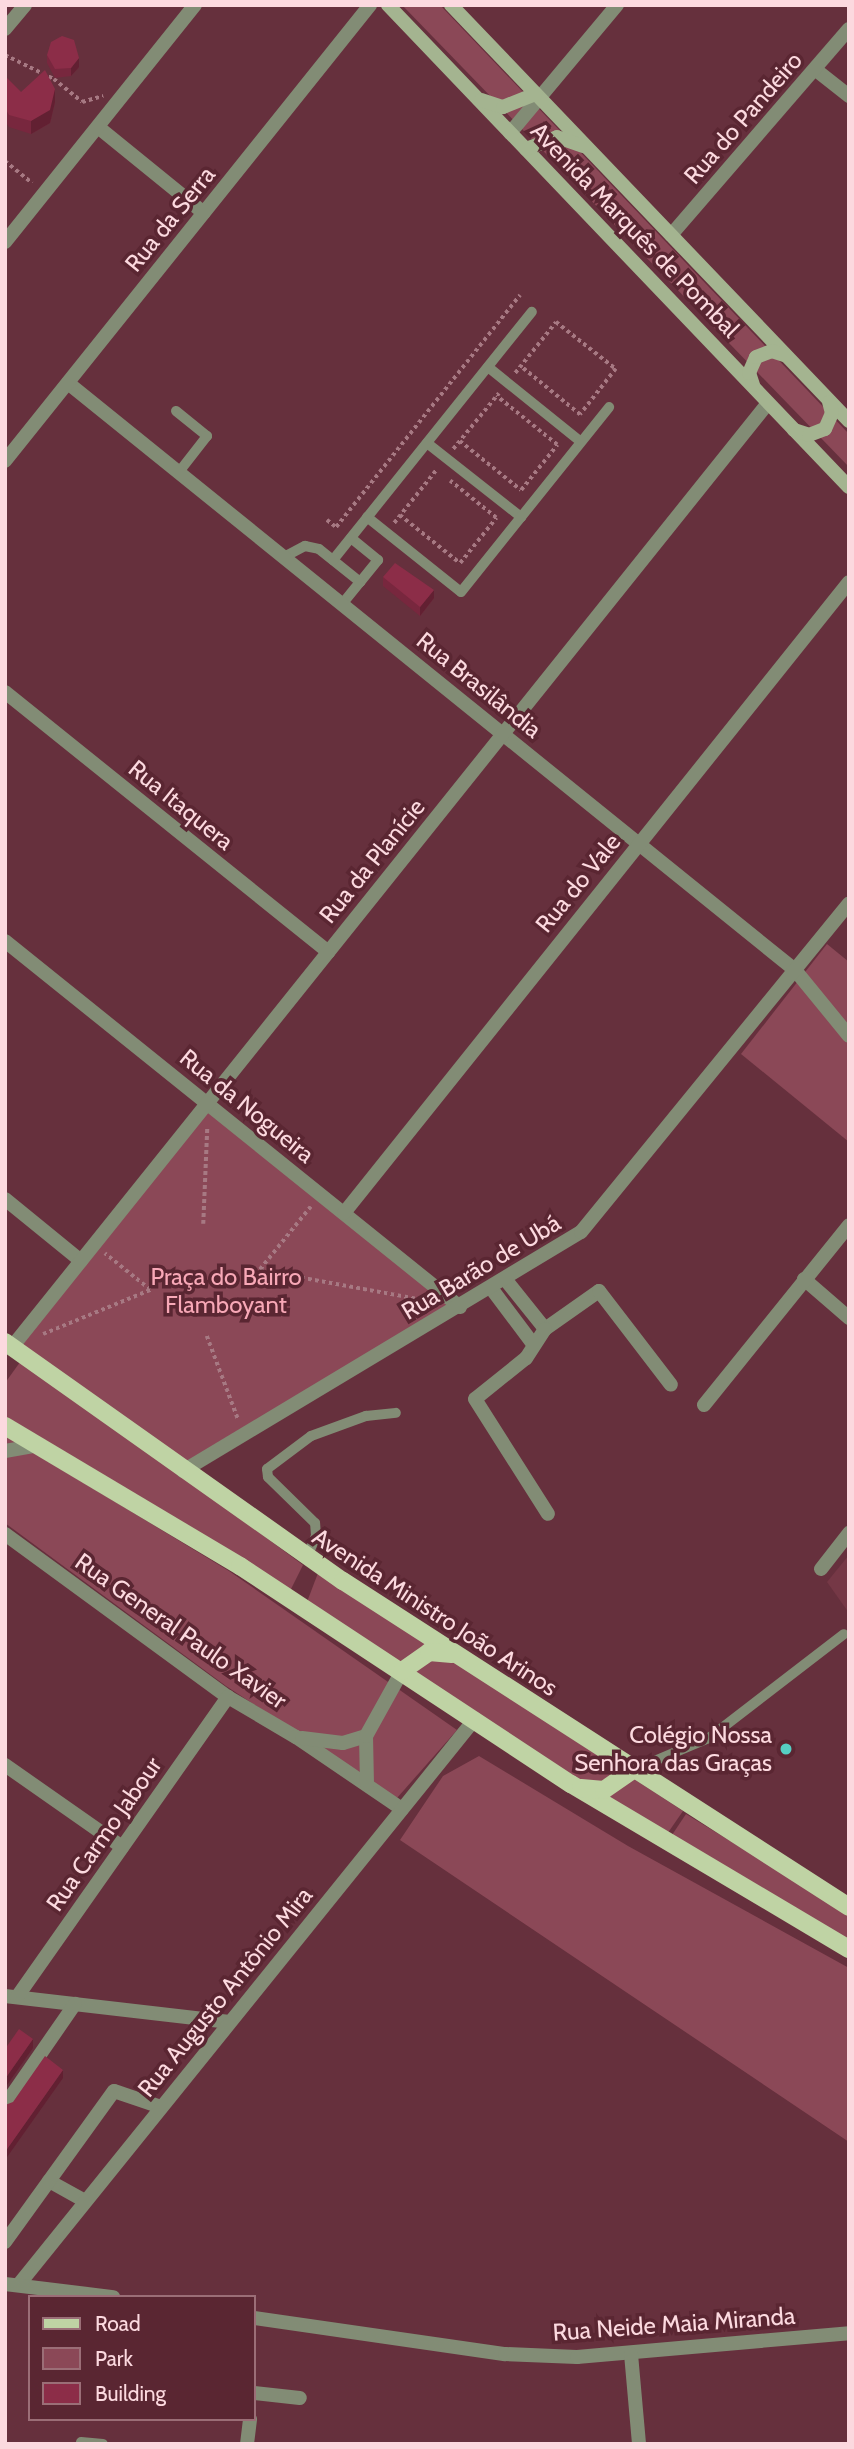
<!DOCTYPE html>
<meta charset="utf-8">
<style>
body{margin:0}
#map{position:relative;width:854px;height:2449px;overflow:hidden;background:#66303d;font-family:Cabin,sans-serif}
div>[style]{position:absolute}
.built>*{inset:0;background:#753846}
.green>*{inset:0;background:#8b4857}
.path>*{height:3.5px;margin-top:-1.75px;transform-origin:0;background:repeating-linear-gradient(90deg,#a77983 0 3.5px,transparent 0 7px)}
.lane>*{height:10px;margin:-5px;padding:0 5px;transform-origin:5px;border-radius:5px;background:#828c75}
.street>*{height:14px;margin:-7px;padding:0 7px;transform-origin:7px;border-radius:7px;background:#828c75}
.secondary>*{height:14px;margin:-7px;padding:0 7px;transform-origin:7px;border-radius:7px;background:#a4b490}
.primary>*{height:18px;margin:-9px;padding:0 9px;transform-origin:9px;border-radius:9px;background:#bfd3a4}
.wall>*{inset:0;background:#78273e}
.shaded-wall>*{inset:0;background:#622032}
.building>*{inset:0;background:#8c2d48}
.dots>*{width:19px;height:19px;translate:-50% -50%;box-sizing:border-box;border:4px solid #5a2632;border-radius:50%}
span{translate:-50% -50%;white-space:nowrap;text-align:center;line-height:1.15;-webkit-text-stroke:7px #5a2632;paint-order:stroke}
.street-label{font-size:24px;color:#fcd9df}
.park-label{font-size:24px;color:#f8a8b7}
.poi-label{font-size:24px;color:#fcd9df}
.right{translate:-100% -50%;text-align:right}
.frame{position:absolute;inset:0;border:7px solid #fcd9df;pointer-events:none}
.legend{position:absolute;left:28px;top:2295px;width:228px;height:126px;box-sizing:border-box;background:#5a2632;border:2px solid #9b6e77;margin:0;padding:9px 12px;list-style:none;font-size:21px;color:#fcd9df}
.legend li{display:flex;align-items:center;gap:14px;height:35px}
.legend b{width:35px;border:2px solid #9b6e77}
</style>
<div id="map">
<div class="built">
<div style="clip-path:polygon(849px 1555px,849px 1613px,827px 1582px)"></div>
</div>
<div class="green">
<div style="clip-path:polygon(402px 5px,440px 5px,849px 434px,849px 467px)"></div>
<div style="clip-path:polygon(827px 944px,849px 962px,849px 1142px,741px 1054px)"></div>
<div style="clip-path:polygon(207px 1103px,460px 1307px,183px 1471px,12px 1347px)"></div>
<div style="clip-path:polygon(23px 1358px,303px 1565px,289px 1593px,5px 1423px,5px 1383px)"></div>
<div style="clip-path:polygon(5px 1435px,229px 1571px,457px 1730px,397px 1798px,226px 1686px,5px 1523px)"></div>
<div style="clip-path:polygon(318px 1573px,683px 1811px,665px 1837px,307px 1602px)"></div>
<div style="clip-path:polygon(479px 1756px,628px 1846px,849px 1968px,849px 2142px,400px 1840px,443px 1776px)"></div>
<div style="clip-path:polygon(686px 1814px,849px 1914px,849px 1947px,668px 1841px)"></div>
</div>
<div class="path">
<div style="left:5px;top:55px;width:55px;rotate:26.1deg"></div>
<div style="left:54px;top:79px;width:36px;rotate:39deg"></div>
<div style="left:82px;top:102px;width:22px;rotate:-16deg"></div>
<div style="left:5px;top:161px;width:35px;rotate:39deg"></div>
<div style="left:515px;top:373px;width:65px;rotate:-51.2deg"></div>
<div style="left:556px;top:322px;width:76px;rotate:38.1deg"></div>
<div style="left:616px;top:369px;width:58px;rotate:128deg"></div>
<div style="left:580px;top:415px;width:77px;rotate:-140.8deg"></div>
<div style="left:460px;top:441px;width:78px;rotate:38.8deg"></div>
<div style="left:521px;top:490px;width:58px;rotate:-51.3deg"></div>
<div style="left:557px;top:445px;width:78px;rotate:-141.2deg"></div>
<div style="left:453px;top:449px;width:72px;rotate:-50.6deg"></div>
<div style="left:400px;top:515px;width:77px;rotate:38.7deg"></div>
<div style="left:460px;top:563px;width:58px;rotate:-51.3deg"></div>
<div style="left:496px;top:518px;width:59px;rotate:-141.2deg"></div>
<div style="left:327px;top:520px;width:11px;rotate:38deg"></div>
<div style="left:336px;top:527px;width:296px;rotate:-51.6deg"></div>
<div style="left:394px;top:523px;width:69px;rotate:-51.5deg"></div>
<div style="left:311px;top:1207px;width:81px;rotate:129deg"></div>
<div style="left:260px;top:1270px;width:167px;rotate:10.4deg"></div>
<div style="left:203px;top:1224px;width:96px;rotate:-87.6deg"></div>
<div style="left:43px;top:1334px;width:116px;rotate:-22.4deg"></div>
<div style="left:150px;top:1290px;width:58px;rotate:-141.3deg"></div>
<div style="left:207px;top:1336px;width:89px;rotate:69.5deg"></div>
</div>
<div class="lane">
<div style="left:488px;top:367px;width:119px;rotate:38.9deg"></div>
<div style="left:176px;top:411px;width:40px;rotate:39deg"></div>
<div style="left:207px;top:436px;width:46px;rotate:127.9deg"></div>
<div style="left:427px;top:443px;width:120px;rotate:38.2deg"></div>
<div style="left:367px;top:517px;width:120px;rotate:38.6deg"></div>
<div style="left:461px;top:592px;width:237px;rotate:-51.3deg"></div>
<div style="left:351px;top:538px;width:35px;rotate:39deg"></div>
<div style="left:378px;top:560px;width:28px;rotate:129deg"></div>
<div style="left:284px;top:557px;width:24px;rotate:-28deg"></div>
<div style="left:305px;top:546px;width:14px;rotate:12deg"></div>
<div style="left:319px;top:549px;width:53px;rotate:38.8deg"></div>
<div style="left:360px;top:582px;width:28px;rotate:129deg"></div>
<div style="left:333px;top:560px;width:318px;rotate:-51.3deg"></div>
<div style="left:307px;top:1557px;width:23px;rotate:-67deg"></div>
<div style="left:316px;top:1536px;width:13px;rotate:-94deg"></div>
<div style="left:315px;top:1523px;width:66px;rotate:-135.6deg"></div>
<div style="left:268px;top:1477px;width:8px;rotate:-97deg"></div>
<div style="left:267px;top:1469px;width:55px;rotate:-36.9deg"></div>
<div style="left:311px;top:1436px;width:59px;rotate:-20deg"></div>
<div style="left:366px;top:1416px;width:30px;rotate:-6deg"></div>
<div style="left:633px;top:1770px;width:82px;rotate:-22.8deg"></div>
<div style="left:709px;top:1738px;width:170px;rotate:-37.6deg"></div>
<div style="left:81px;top:2442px;width:22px;rotate:5deg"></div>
</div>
<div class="street">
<div style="left:5px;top:29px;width:31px;rotate:-50deg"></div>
<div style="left:816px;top:70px;width:42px;rotate:38.2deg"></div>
<div style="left:98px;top:127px;width:136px;rotate:39.1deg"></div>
<div style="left:510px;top:133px;width:167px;rotate:-50.1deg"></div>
<div style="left:671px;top:235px;width:272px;rotate:-49.2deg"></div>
<div style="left:5px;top:242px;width:304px;rotate:-51.3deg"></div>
<div style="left:68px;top:383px;width:934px;rotate:38.92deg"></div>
<div style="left:795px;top:970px;width:85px;rotate:50.7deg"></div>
<div style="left:5px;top:461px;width:584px;rotate:-51.32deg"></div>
<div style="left:5px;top:692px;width:415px;rotate:38.8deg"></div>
<div style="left:5px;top:941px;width:584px;rotate:38.81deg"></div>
<div style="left:5px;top:1199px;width:98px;rotate:39.2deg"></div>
<div style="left:344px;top:1213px;width:808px;rotate:-51.33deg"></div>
<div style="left:505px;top:1279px;width:64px;rotate:51.3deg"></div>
<div style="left:545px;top:1329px;width:66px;rotate:-35.1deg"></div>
<div style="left:599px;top:1291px;width:118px;rotate:52.5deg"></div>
<div style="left:804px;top:1279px;width:60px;rotate:40.9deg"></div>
<div style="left:491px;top:1288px;width:70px;rotate:53.1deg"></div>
<div style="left:545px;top:1329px;width:35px;rotate:123deg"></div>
<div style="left:526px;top:1358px;width:65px;rotate:141.2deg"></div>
<div style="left:475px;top:1399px;width:136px;rotate:57.6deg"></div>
<div style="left:12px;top:1347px;width:1209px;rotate:-51.31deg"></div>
<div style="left:704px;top:1405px;width:231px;rotate:-51.1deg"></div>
<div style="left:5px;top:1451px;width:27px;rotate:-10deg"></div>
<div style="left:183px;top:1471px;width:464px;rotate:-31deg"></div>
<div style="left:581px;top:1232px;width:424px;rotate:-50.8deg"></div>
<div style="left:5px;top:1534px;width:276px;rotate:36.2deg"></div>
<div style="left:228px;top:1697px;width:79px;rotate:30.5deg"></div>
<div style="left:296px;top:1737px;width:128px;rotate:34.2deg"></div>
<div style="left:821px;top:1569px;width:46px;rotate:-52.1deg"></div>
<div style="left:302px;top:1738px;width:41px;rotate:7deg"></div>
<div style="left:343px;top:1743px;width:24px;rotate:-17deg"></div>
<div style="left:5px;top:1765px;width:143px;rotate:35deg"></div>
<div style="left:367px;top:1784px;width:48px;rotate:-91.2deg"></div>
<div style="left:366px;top:1736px;width:74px;rotate:-61deg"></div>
<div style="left:5px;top:1996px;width:226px;rotate:6.6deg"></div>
<div style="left:17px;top:1997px;width:367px;rotate:-54.9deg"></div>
<div style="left:5px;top:2105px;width:123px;rotate:-55.3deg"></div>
<div style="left:49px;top:2181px;width:41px;rotate:29.1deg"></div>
<div style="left:5px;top:2242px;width:186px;rotate:-54.2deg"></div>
<div style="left:114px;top:2091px;width:50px;rotate:18.8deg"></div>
<div style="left:20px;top:2283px;width:725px;rotate:-51.11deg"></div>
<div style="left:5px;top:2284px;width:109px;rotate:6.9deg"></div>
<div style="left:254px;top:2318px;width:254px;rotate:8.2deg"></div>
<div style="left:505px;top:2354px;width:72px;rotate:2.4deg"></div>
<div style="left:577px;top:2357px;width:273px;rotate:-5deg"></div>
<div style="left:631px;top:2354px;width:90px;rotate:84.9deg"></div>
<div style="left:254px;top:2393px;width:46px;rotate:6.2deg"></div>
<div style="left:247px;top:2444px;width:25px;rotate:-83deg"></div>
</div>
<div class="secondary">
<div style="left:388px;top:5px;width:667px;rotate:46.28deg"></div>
<div style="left:451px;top:5px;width:576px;rotate:46.27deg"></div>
<div style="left:481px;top:100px;width:23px;rotate:18deg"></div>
<div style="left:503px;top:107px;width:35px;rotate:-22deg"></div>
<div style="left:526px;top:149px;width:33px;rotate:-21deg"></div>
<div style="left:557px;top:137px;width:28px;rotate:19deg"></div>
<div style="left:753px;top:385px;width:13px;rotate:-108deg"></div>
<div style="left:749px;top:373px;width:17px;rotate:-66deg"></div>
<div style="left:756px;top:357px;width:17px;rotate:-21deg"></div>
<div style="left:772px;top:351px;width:13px;rotate:18deg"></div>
<div style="left:794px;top:430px;width:16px;rotate:18deg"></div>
<div style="left:809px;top:435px;width:17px;rotate:-21deg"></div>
<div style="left:825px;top:429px;width:17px;rotate:-66deg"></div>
<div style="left:832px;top:413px;width:11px;rotate:-105deg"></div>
</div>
<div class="primary">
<div style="left:5px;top:1342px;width:414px;rotate:35.3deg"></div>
<div style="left:343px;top:1581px;width:602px;rotate:32.79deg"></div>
<div style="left:5px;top:1426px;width:274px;rotate:30.8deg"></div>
<div style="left:240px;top:1566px;width:396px;rotate:33.4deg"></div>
<div style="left:571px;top:1784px;width:323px;rotate:30.7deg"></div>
<div style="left:402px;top:1671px;width:33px;rotate:-35deg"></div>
<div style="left:429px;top:1652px;width:23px;rotate:5deg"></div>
<div style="left:581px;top:1788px;width:23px;rotate:5deg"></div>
<div style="left:604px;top:1790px;width:33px;rotate:-35deg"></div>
</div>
<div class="wall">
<div style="clip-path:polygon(47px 55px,79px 67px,71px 76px,55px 78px,47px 63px)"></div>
<div style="clip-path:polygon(5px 76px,21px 92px,55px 102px,50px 123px,31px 134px,9px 127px,5px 121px)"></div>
<div style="clip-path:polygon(383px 577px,434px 598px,420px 616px,383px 586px)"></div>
</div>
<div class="shaded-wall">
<div style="clip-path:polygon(79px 58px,79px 67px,71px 76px,71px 68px)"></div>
<div style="clip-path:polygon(55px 89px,55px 102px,50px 123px,31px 134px,31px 121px)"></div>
<div style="clip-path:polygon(434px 590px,434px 598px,420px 616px,420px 607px)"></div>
<div style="clip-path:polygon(33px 2039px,33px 2048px,5px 2088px,5px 2079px)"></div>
<div style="clip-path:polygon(63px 2070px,63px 2078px,5px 2160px,5px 2152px)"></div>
</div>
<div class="building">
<div style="clip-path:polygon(62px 36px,74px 40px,79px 58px,71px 68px,55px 69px,47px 55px,51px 42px)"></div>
<div style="clip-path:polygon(45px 70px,55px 89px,50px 110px,31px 121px,9px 115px,5px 108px,5px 76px,21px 92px)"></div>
<div style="clip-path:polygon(395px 563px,434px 590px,420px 607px,383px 577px)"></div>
<div style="clip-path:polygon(19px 2029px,33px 2039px,5px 2079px,5px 2049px)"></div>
<div style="clip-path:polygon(45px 2056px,63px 2070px,5px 2152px,5px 2105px,13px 2102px)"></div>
</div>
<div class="dots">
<div style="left:786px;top:1749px;background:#56cec3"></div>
</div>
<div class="street-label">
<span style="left:743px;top:118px;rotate:-49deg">Rua do Pandeiro</span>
<span style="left:170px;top:219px;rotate:-51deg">Rua da Serra</span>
<span style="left:635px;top:230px;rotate:46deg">Avenida Marquês de Pombal</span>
<span style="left:479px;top:685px;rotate:39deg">Rua Brasilândia</span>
<span style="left:181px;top:805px;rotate:39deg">Rua Itaquera</span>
<span style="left:372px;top:861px;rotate:-51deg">Rua da Planície</span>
<span style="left:578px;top:883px;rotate:-51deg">Rua do Vale</span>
<span style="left:247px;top:1106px;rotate:39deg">Rua da Nogueira</span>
<span style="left:481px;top:1267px;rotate:-31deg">Rua Barão de Ubá</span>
<span style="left:435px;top:1612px;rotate:33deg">Avenida Ministro João Arinos</span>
<span style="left:181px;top:1631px;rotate:35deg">Rua General Paulo Xavier</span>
<span style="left:104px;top:1834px;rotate:-55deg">Rua Carmo Jabour</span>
<span style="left:225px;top:1992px;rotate:-51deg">Rua Augusto Antônio Mira</span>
<span style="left:674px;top:2324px;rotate:-4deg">Rua Neide Maia Miranda</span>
</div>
<div class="park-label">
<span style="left:226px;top:1291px">Praça do Bairro<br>Flamboyant</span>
</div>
<div class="poi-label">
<span class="right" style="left:772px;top:1749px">Colégio Nossa<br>Senhora das Graças</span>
</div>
<div class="frame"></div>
<ul class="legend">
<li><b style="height:9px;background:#bfd3a4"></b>Road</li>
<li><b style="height:19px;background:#8b4857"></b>Park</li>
<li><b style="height:19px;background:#8c2d48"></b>Building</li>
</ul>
</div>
